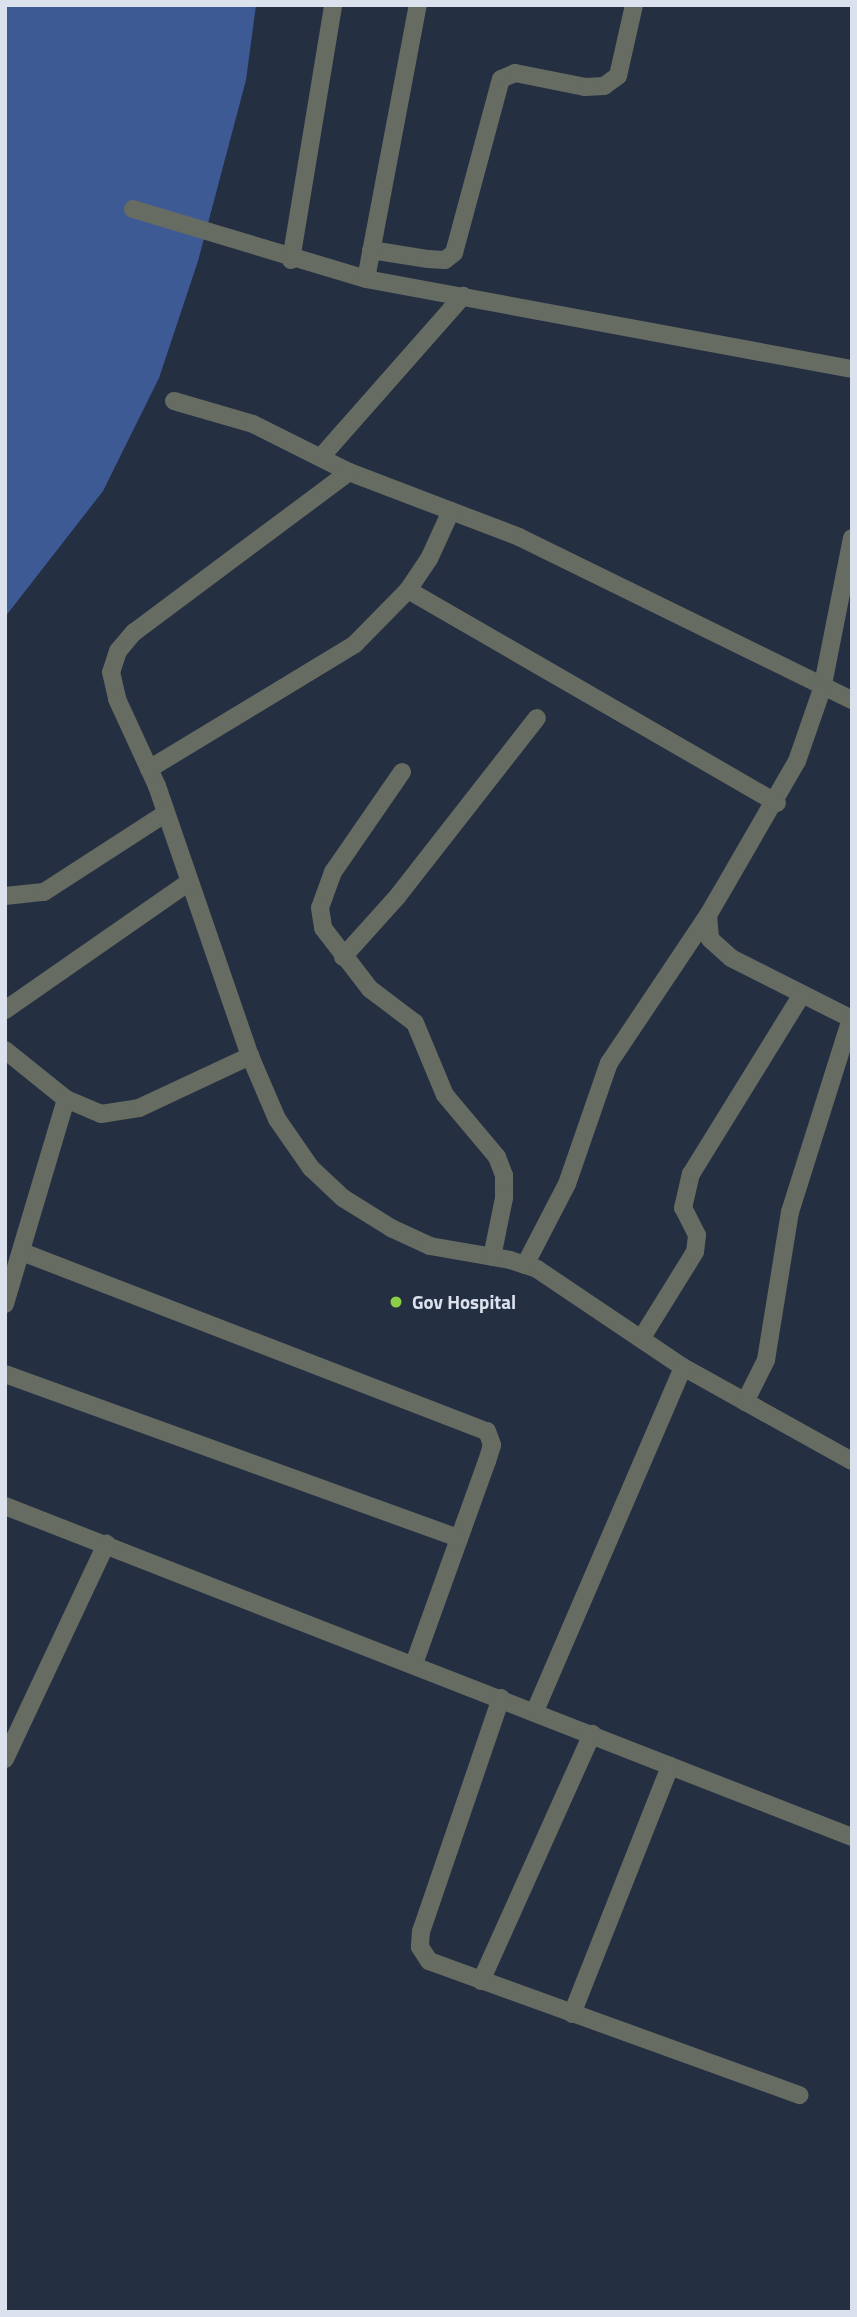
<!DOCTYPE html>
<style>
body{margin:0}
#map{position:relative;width:857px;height:2317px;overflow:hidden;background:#252f42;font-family:"Titillium Web",sans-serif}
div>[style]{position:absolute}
.water>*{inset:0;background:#3d5a95}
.street>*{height:18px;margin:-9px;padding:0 9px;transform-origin:9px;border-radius:9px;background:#666c62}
.dots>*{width:19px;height:19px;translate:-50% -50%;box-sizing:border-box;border:4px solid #252f42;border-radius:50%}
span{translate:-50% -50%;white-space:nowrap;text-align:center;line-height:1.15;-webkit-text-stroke:6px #252f42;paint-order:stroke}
.poi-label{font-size:19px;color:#dbe2ee;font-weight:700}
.left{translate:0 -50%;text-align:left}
.frame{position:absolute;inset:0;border:7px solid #dbe2ee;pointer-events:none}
</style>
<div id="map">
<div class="water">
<div style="clip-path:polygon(5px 5px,256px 5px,246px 80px,198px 261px,159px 378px,103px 491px,5px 617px)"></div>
</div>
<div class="street">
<div style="left:133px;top:209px;width:243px;rotate:16.7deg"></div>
<div style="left:366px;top:279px;width:494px;rotate:10.5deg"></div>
<div style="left:371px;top:250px;width:58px;rotate:9deg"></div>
<div style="left:428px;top:259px;width:17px;rotate:3deg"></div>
<div style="left:445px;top:260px;width:11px;rotate:-38deg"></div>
<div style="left:454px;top:253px;width:180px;rotate:-74.9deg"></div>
<div style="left:501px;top:79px;width:15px;rotate:-23deg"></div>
<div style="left:515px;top:73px;width:71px;rotate:11.3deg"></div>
<div style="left:585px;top:87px;width:19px;rotate:-3deg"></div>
<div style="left:604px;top:86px;width:17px;rotate:-36deg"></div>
<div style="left:618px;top:76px;width:73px;rotate:-77.3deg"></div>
<div style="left:291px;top:260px;width:258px;rotate:-80.6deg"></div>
<div style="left:366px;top:279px;width:279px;rotate:-79.3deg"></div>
<div style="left:174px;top:401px;width:82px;rotate:16.2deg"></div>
<div style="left:253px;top:424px;width:107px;rotate:26.6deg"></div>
<div style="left:349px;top:472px;width:182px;rotate:20.9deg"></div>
<div style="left:519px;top:537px;width:371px;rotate:26.1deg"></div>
<div style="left:321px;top:457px;width:215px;rotate:-48.6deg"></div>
<div style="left:349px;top:472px;width:268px;rotate:143.3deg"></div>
<div style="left:134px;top:632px;width:25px;rotate:130deg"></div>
<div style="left:118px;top:651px;width:22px;rotate:108deg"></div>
<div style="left:111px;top:672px;width:28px;rotate:77deg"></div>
<div style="left:117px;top:699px;width:96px;rotate:65.3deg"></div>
<div style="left:157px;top:786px;width:286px;rotate:71deg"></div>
<div style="left:250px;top:1056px;width:69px;rotate:66.8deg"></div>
<div style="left:277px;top:1119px;width:60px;rotate:55.2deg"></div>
<div style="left:311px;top:1168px;width:44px;rotate:43.2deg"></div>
<div style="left:343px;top:1198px;width:57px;rotate:32deg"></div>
<div style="left:391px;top:1228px;width:43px;rotate:24.8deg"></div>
<div style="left:430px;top:1246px;width:81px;rotate:9.9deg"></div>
<div style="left:510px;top:1260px;width:28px;rotate:18deg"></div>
<div style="left:537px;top:1269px;width:176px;rotate:33.9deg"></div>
<div style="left:683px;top:1367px;width:193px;rotate:29.1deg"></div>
<div style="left:852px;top:538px;width:154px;rotate:101.2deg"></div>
<div style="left:822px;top:689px;width:76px;rotate:109.1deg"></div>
<div style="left:797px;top:761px;width:178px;rotate:120deg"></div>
<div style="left:708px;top:915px;width:24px;rotate:85deg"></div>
<div style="left:710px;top:939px;width:28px;rotate:42deg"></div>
<div style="left:731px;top:958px;width:136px;rotate:26.8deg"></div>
<div style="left:408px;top:590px;width:426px;rotate:30deg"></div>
<div style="left:149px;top:769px;width:241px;rotate:-31.2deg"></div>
<div style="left:355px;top:644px;width:76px;rotate:-45.5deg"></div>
<div style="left:408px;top:590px;width:37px;rotate:-56deg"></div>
<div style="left:429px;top:559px;width:53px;rotate:-65.4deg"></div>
<div style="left:402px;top:772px;width:121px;rotate:124.6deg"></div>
<div style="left:333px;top:872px;width:38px;rotate:110deg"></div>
<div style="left:320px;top:908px;width:20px;rotate:81deg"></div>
<div style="left:323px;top:928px;width:77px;rotate:52.4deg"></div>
<div style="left:370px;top:989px;width:56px;rotate:37.1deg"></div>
<div style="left:415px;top:1023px;width:78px;rotate:67.4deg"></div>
<div style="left:445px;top:1095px;width:81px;rotate:50deg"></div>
<div style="left:497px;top:1157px;width:19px;rotate:69deg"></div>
<div style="left:504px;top:1175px;width:23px;rotate:90deg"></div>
<div style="left:504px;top:1198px;width:60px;rotate:101.5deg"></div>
<div style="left:5px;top:896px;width:39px;rotate:-6deg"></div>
<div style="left:44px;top:892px;width:145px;rotate:-32.9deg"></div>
<div style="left:343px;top:957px;width:81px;rotate:-48deg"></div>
<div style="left:397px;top:897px;width:227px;rotate:-52deg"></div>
<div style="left:5px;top:1010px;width:224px;rotate:-34.8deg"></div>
<div style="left:5px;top:1050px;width:78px;rotate:38.8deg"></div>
<div style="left:66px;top:1099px;width:38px;rotate:23deg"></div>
<div style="left:101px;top:1114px;width:38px;rotate:-9deg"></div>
<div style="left:139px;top:1108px;width:123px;rotate:-25.1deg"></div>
<div style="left:22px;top:1252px;width:498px;rotate:21.1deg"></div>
<div style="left:487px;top:1431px;width:15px;rotate:70deg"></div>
<div style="left:492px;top:1445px;width:17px;rotate:107deg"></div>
<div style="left:487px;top:1461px;width:216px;rotate:109.8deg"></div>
<div style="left:525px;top:1265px;width:91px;rotate:-62.6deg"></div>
<div style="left:567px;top:1184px;width:128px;rotate:-70.9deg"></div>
<div style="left:609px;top:1063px;width:178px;rotate:-56.2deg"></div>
<div style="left:5px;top:1304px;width:214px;rotate:-73.4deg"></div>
<div style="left:641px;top:1339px;width:102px;rotate:-58.2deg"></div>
<div style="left:695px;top:1252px;width:17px;rotate:-83deg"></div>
<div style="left:697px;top:1235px;width:30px;rotate:-117deg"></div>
<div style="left:683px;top:1208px;width:35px;rotate:-77deg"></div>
<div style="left:691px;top:1174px;width:211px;rotate:-58.3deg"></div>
<div style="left:5px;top:1374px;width:483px;rotate:19.9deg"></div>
<div style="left:745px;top:1402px;width:47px;rotate:-63.4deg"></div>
<div style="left:766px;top:1360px;width:150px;rotate:-80.8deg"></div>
<div style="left:790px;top:1212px;width:202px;rotate:-72.5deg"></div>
<div style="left:5px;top:1506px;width:909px;rotate:21.35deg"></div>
<div style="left:501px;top:1698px;width:246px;rotate:108.9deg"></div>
<div style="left:421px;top:1931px;width:16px;rotate:94deg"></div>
<div style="left:420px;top:1947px;width:17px;rotate:57deg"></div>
<div style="left:429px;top:1961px;width:394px;rotate:19.9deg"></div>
<div style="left:535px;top:1711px;width:374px;rotate:-66.7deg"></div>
<div style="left:5px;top:1759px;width:238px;rotate:-64.8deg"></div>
<div style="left:481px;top:1981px;width:271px;rotate:-65.8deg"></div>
<div style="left:572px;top:2014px;width:267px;rotate:-68.4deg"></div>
</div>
<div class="dots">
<div style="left:396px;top:1302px;background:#8cce46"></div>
</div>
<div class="poi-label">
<span class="left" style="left:412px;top:1302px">Gov Hospital</span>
</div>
<div class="frame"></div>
</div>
